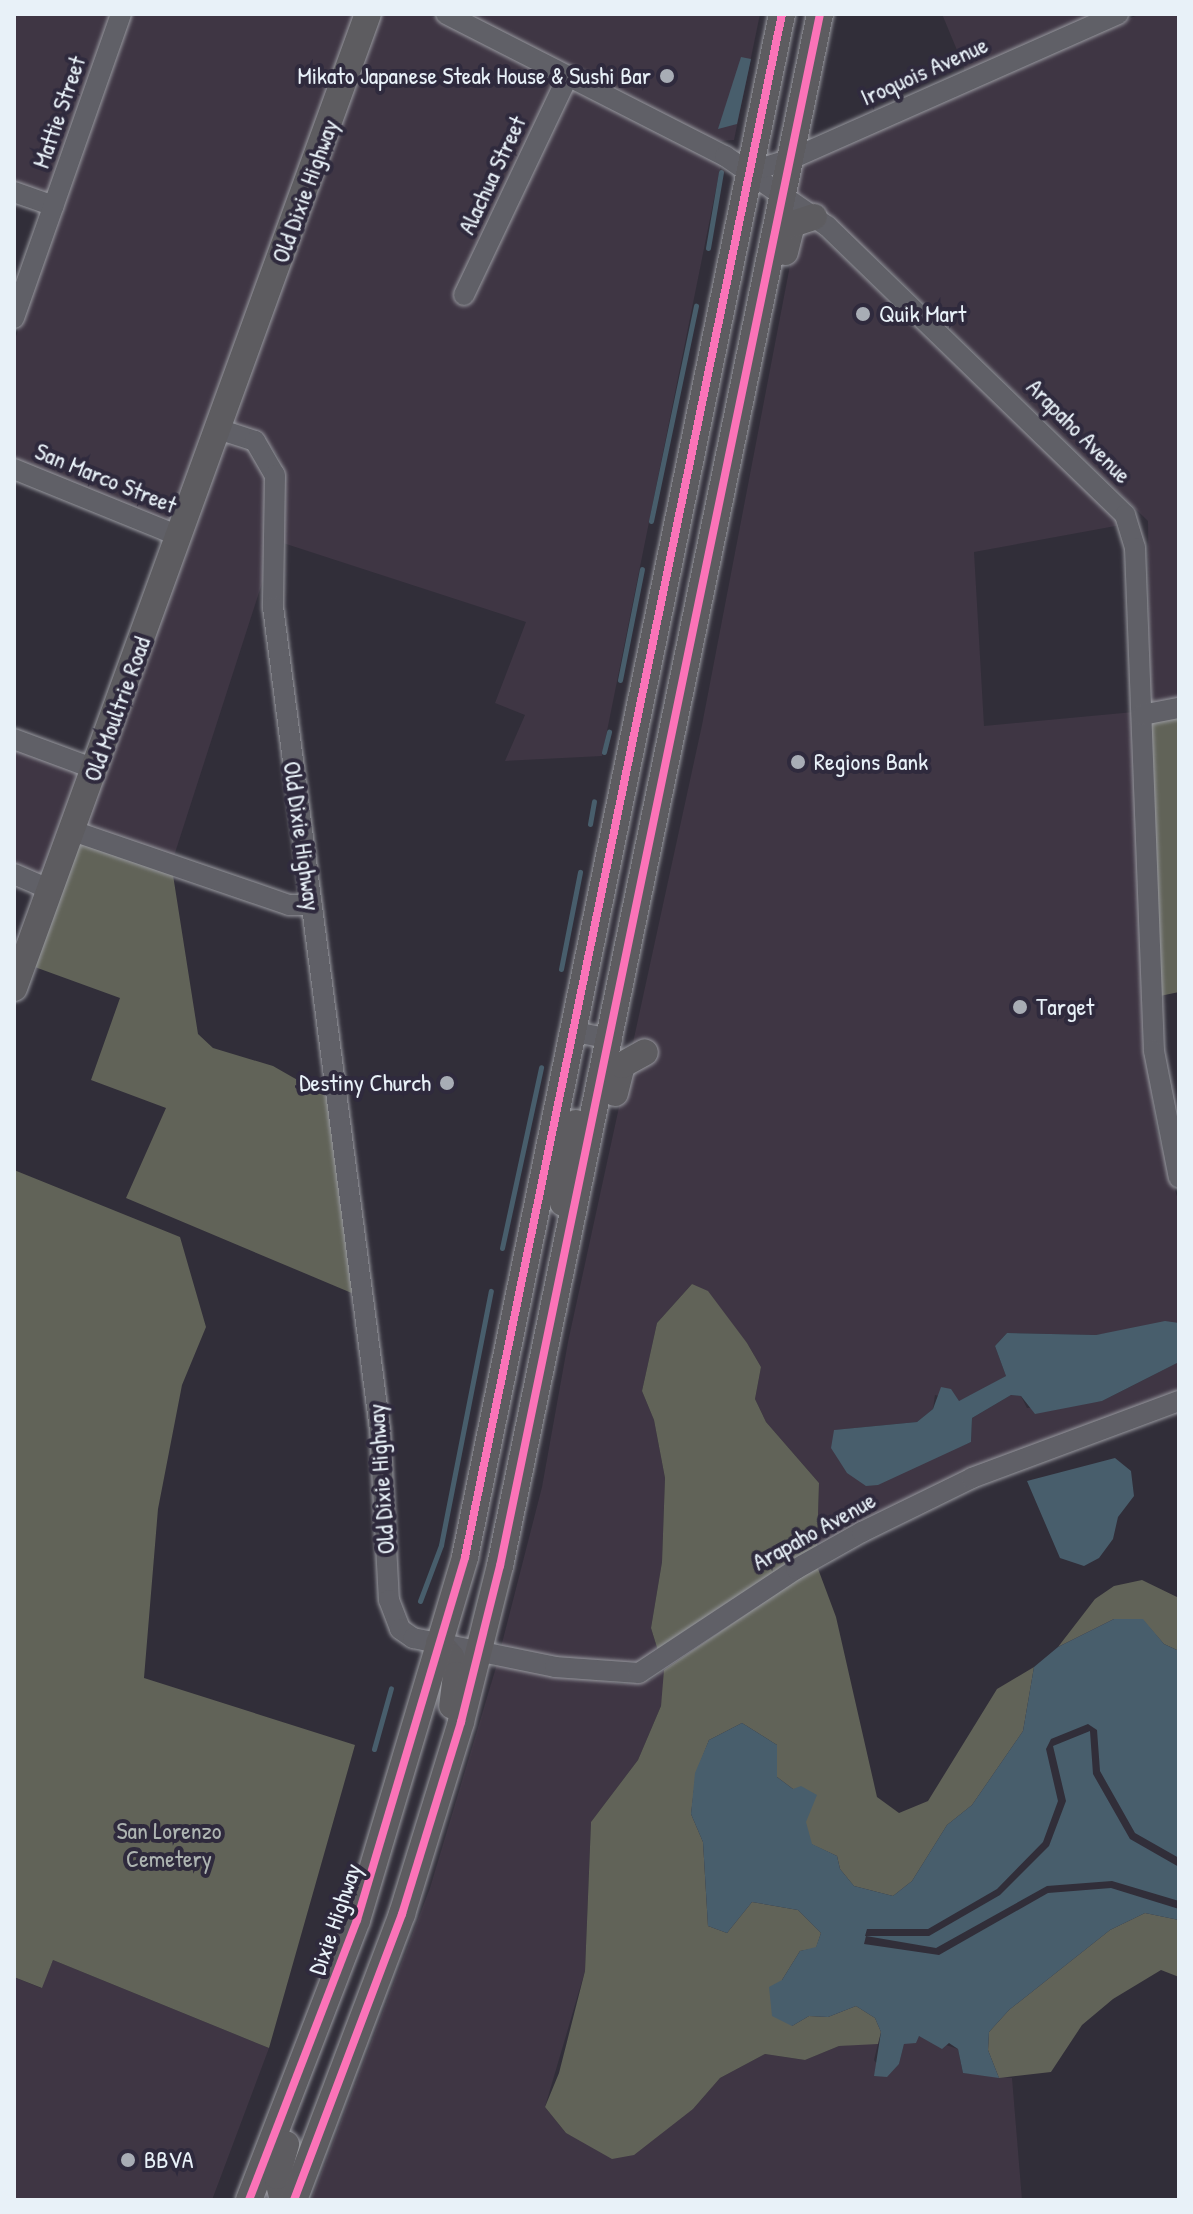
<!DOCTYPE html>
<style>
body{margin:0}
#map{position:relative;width:1193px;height:2214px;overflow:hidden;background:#312e39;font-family:"Patrick Hand",sans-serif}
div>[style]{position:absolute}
.built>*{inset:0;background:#3f3644}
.green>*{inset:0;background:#616358}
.water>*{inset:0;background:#485e6c}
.stream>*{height:5px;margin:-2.5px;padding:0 2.5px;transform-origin:2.5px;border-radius:2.5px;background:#485e6c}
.roads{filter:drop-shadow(0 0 2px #98999f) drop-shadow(0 0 2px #98999f)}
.minor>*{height:20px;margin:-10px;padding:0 10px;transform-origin:10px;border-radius:10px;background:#606067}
.major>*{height:26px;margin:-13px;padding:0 13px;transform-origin:13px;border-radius:13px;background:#5d5c60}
.cycleway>*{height:8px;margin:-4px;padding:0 4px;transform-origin:4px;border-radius:4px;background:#fb73b8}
.dots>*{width:22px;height:22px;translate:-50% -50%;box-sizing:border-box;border:4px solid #2f2a3d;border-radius:50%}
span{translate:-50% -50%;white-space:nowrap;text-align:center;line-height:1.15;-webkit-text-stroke:8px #2f2a3d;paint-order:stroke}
.street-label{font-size:24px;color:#e8f1f8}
.poi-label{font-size:24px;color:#e8f1f8}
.right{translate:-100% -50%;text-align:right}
.left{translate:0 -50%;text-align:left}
.park-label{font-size:24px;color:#aeb5b2}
.frame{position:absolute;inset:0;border:16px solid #e8f1f8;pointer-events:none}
</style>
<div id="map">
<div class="built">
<div style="clip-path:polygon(14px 14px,112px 14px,50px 195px,14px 182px)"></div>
<div style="clip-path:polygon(129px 14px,360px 14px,175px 525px,14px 459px,14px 342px)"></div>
<div style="clip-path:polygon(376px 14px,428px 14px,557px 82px,454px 299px,467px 306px,571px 89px,721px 164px,602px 756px,505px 761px,525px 715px,495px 703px,526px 622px,280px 542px,283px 474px,278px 456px,260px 433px,230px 421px)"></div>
<div style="clip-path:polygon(464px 14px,760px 14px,734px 140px,720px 141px,687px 129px)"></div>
<div style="clip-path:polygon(942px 14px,1085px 14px,1087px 18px,964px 82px,964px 67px)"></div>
<div style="clip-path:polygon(1140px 14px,1179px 14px,1179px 700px,1150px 705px,1148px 521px,882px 263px,796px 193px,801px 164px)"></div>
<div style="clip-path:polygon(811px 226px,1121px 525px,974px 552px,984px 726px,1134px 712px,1146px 1052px,1157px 1131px,1179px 1203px,1179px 1323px,1096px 1335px,1007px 1333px,995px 1346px,1006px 1376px,974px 1394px,959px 1401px,935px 1395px,933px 1409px,917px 1422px,835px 1430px,935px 1456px,971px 1442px,972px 1418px,1011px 1395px,1021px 1396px,1027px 1408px,1102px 1401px,1179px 1362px,1179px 1391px,817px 1547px,819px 1483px,766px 1422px,755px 1399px,761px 1367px,747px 1343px,692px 1284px,657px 1323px,642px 1391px,654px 1420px,665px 1478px,662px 1562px,651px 1628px,659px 1654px,638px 1664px,557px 1658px,501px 1647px,542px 1487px,568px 1342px,702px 725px,796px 234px)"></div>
<div style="clip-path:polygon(223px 438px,250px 448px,267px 477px,263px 580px,174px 856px,84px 825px)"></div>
<div style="clip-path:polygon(14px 749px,85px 775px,47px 879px,14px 864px)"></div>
<div style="clip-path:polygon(497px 1664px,622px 1684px,651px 1680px,664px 1670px,666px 1677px,661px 1706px,638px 1760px,591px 1822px,585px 1971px,545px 2107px,566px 2133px,613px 2156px,693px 2109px,720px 2078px,765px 2054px,805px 2060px,839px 2046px,873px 2043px,878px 2044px,874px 2060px,886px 2077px,899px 2064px,904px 2044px,919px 2036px,958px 2049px,963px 2073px,1012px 2078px,1022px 2200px,311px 2200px,430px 1888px)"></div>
<div style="clip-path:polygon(53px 1960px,269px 2048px,212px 2200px,14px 2200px,14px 1977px,41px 1988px)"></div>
</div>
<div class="green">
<div style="clip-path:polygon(1179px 717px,1179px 992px,1160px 996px,1151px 722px)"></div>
<div style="clip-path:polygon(78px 842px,173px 875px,198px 1034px,213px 1048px,273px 1066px,329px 1098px,354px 1294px,126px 1198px,166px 1108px,91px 1080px,120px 998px,32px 966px)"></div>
<div style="clip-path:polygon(14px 1170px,180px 1237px,206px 1327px,182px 1385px,158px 1509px,144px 1678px,355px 1745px,269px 2048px,53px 1960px,42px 1988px,14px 1977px)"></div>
<div style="clip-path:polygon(692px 1284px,708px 1291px,747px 1343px,761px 1367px,755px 1399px,766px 1422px,819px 1483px,817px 1547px,659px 1654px,651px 1628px,662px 1562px,665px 1478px,654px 1420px,642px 1391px,657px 1323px)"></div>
<div style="clip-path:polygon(817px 1566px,836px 1617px,877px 1797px,899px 1813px,928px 1801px,997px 1689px,1034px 1667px,1023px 1731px,972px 1805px,947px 1825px,912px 1881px,893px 1896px,854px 1886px,840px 1869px,837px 1856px,811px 1844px,793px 1789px,777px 1777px,777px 1745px,742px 1723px,709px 1740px,696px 1773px,691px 1814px,703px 1842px,708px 1926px,727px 1933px,752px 1902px,798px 1910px,821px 1933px,816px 1948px,800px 1951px,782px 1980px,792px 2026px,809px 2016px,828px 2017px,856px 2006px,875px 2018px,881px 2032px,878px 2044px,839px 2046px,805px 2060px,765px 2054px,720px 2078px,693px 2109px,634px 2155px,612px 2159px,566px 2133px,545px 2107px,559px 2073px,585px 1971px,591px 1822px,638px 1760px,661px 1706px,664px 1670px)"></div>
<div style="clip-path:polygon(1142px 1580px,1179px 1598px,1179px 1651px,1164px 1644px,1142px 1619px,1114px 1619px,1058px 1647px,1095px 1599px,1114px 1586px)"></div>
<div style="clip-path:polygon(1145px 1913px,1179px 1920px,1179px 1977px,1161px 1970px,1113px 1999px,1082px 2025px,1051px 2072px,999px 2078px,988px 2050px,989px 2032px,1009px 2010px,1110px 1930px)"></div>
</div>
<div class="water">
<div style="clip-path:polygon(741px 57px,751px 59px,737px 124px,718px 129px)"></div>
<div style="clip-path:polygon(1165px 1321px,1179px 1323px,1179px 1362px,1102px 1401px,1035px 1414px,1021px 1396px,1011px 1395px,972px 1418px,971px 1442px,878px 1485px,866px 1486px,847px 1473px,831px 1448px,834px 1430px,917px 1422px,933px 1409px,941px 1387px,951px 1389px,959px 1401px,1006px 1376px,995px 1346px,1007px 1333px,1096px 1335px)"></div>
<div style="clip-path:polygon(1115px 1458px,1131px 1471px,1134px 1496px,1118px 1517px,1113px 1539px,1099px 1558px,1084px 1566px,1060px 1558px,1027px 1481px)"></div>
<div style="clip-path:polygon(1114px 1619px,1143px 1619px,1164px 1644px,1179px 1651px,1179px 1858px,1135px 1833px,1100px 1771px,1097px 1730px,1088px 1724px,1051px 1739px,1046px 1749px,1058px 1801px,1043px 1842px,997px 1889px,928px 1929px,867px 1929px,865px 1936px,929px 1936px,1000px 1895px,1049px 1846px,1066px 1801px,1053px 1746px,1090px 1731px,1093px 1774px,1130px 1839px,1179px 1867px,1179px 1901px,1112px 1881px,1047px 1886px,936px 1948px,866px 1936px,864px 1944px,939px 1955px,1048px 1893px,1111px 1888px,1179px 1909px,1179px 1920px,1145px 1913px,1110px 1930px,1009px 2010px,989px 2032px,988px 2050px,999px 2078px,963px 2073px,958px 2049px,949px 2043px,942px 2049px,919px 2036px,916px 2043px,904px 2044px,899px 2064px,887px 2077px,874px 2076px,881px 2032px,875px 2018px,856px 2006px,828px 2017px,809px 2016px,792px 2026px,772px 2016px,769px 1987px,782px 1980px,800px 1951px,816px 1947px,821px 1933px,798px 1910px,752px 1902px,727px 1933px,708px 1926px,703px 1842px,691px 1814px,695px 1773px,709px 1740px,742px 1723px,777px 1745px,777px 1777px,793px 1789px,801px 1786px,817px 1795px,806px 1822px,812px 1844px,837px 1856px,840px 1869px,854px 1886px,893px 1896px,912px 1881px,947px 1825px,972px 1805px,1023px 1731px,1034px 1667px,1058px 1647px)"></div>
</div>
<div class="stream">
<div style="left:708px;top:248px;width:77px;rotate:-80.3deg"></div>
<div style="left:651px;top:521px;width:220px;rotate:-78.2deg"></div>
<div style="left:620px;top:680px;width:113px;rotate:-78.8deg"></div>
<div style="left:604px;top:752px;width:21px;rotate:-76deg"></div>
<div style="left:590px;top:824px;width:23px;rotate:-80deg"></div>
<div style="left:561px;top:969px;width:99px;rotate:-78.9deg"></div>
<div style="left:502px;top:1248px;width:185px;rotate:-77.8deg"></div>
<div style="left:420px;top:1601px;width:60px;rotate:-69.4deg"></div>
<div style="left:441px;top:1545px;width:259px;rotate:-78.9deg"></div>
<div style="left:374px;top:1749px;width:63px;rotate:-74.4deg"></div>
</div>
<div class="roads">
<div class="minor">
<div style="left:446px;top:14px;width:313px;rotate:27deg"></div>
<div style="left:725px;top:156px;width:124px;rotate:34.5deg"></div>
<div style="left:827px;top:226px;width:415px;rotate:44.1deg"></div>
<div style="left:1125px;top:515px;width:34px;rotate:73deg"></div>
<div style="left:1135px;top:548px;width:503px;rotate:87.84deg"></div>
<div style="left:1154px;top:1051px;width:129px;rotate:78.9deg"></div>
<div style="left:749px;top:172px;width:44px;rotate:-17.2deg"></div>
<div style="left:791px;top:159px;width:358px;rotate:-23.9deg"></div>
<div style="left:14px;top:192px;width:42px;rotate:19.3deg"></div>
<div style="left:464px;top:295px;width:240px;rotate:-64.6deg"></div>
<div style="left:14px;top:318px;width:322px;rotate:-70.6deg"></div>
<div style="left:218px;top:429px;width:39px;rotate:18deg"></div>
<div style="left:255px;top:441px;width:39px;rotate:60deg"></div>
<div style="left:275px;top:475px;width:132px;rotate:90.9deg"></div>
<div style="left:273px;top:607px;width:830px;rotate:82.59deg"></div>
<div style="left:380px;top:1430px;width:170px;rotate:87deg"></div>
<div style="left:389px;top:1600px;width:31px;rotate:69deg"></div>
<div style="left:400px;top:1629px;width:16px;rotate:35deg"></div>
<div style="left:413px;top:1638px;width:145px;rotate:11.5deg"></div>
<div style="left:555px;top:1667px;width:84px;rotate:4.1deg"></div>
<div style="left:639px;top:1673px;width:188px;rotate:-33.5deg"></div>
<div style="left:796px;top:1569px;width:76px;rotate:-29.3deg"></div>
<div style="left:862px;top:1532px;width:123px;rotate:-26.1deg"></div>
<div style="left:972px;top:1478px;width:221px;rotate:-20.4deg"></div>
<div style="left:14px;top:469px;width:178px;rotate:22.1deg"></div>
<div style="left:1142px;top:715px;width:38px;rotate:-11deg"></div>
<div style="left:14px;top:739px;width:86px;rotate:20.3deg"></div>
<div style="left:73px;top:831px;width:228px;rotate:18.9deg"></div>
<div style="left:289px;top:905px;width:23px"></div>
<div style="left:14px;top:874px;width:40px;rotate:23.4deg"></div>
<div style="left:575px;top:1032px;width:38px;rotate:11deg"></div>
</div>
<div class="major">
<div style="left:785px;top:252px;width:29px;rotate:-76deg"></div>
<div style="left:792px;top:224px;width:23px;rotate:-18deg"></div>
<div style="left:14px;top:988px;width:1036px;rotate:-70.03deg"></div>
<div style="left:615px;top:1093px;width:29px;rotate:-76deg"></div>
<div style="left:622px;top:1065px;width:26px;rotate:-29deg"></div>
<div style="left:563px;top:1203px;width:81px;rotate:-80.8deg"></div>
<div style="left:439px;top:1643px;width:18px;rotate:49deg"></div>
<div style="left:451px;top:1657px;width:19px;rotate:74deg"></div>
<div style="left:456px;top:1675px;width:31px;rotate:97deg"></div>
<div style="left:249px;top:2200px;width:300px;rotate:-68.9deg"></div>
<div style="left:357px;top:1920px;width:379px;rotate:-73.4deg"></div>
<div style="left:465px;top:1557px;width:1575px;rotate:-78.39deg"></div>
<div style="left:283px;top:2200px;width:25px;rotate:-104deg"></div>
<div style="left:277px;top:2176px;width:33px;rotate:-74deg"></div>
<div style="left:294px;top:2200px;width:306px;rotate:-69.3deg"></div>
<div style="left:402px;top:1914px;width:201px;rotate:-72.9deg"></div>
<div style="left:461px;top:1722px;width:161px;rotate:-76deg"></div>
<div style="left:500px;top:1566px;width:1585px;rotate:-78.35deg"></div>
</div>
</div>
<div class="cycleway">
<div style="left:249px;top:2200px;width:300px;rotate:-68.9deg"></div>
<div style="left:357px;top:1920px;width:379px;rotate:-73.4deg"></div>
<div style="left:465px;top:1557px;width:1575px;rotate:-78.39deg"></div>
<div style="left:294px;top:2200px;width:306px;rotate:-69.3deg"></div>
<div style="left:402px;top:1914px;width:201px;rotate:-72.9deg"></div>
<div style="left:461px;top:1722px;width:161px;rotate:-76deg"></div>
<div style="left:500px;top:1566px;width:1585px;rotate:-78.35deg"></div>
</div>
<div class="dots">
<div style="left:667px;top:76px;background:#a8adb5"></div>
<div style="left:863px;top:314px;background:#a8adb5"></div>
<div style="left:798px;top:762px;background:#a8adb5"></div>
<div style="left:1020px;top:1007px;background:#a8adb5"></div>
<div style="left:447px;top:1083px;background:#a8adb5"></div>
<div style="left:128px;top:2160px;background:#a8adb5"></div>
</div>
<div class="street-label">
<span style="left:924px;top:71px;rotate:-24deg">Iroquois Avenue</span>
<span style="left:59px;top:112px;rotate:-71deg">Mattie Street</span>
<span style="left:492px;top:175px;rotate:-65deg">Alachua Street</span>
<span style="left:305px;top:191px;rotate:-70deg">Old Dixie Highway</span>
<span style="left:1079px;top:431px;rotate:45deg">Arapaho Avenue</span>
<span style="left:106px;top:478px;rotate:22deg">San Marco Street</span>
<span style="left:117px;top:709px;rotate:-70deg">Old Moultrie Road</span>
<span style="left:302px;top:836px;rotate:82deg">Old Dixie Highway</span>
<span style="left:381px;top:1479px;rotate:-94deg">Old Dixie Highway</span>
<span style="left:814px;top:1531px;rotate:-29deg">Arapaho Avenue</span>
<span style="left:335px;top:1919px;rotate:-71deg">Dixie Highway</span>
</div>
<div class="poi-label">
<span class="right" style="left:651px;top:76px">Mikato Japanese Steak House &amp; Sushi Bar</span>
<span class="left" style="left:879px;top:314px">Quik Mart</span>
<span class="left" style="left:814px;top:762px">Regions Bank</span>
<span class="left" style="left:1036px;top:1007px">Target</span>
<span class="right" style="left:431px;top:1083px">Destiny Church</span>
<span class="left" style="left:144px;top:2160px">BBVA</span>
</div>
<div class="park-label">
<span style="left:169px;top:1845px">San Lorenzo<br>Cemetery</span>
</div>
<div class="frame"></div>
</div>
